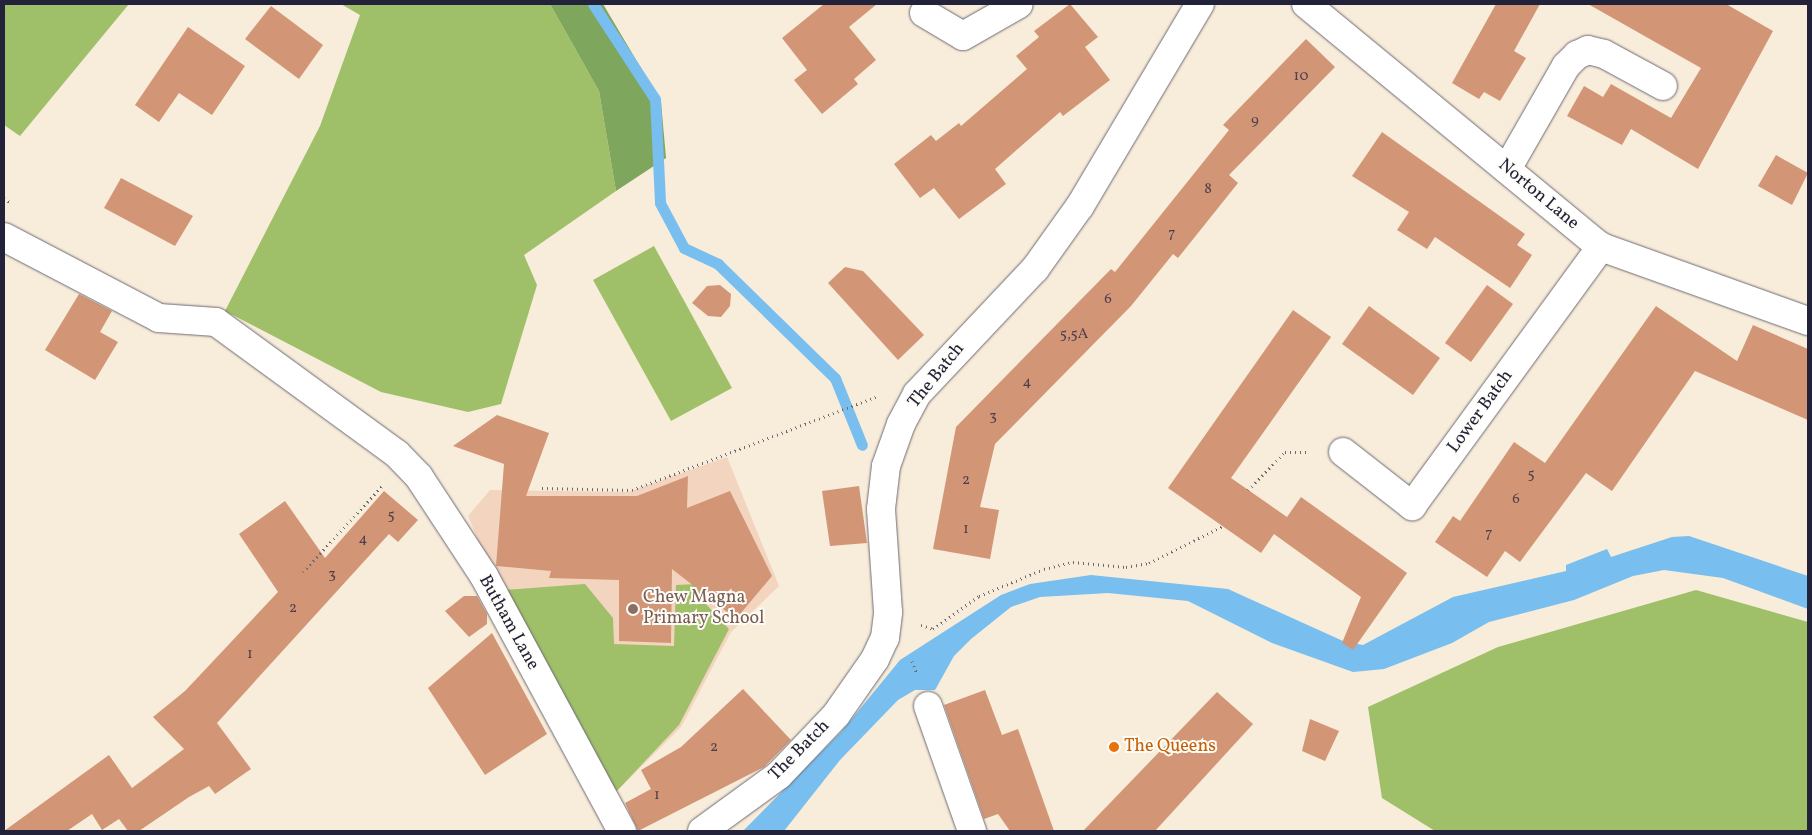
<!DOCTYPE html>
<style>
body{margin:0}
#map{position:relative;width:1812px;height:835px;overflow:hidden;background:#f8ecda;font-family:Vollkorn,serif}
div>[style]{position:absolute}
.built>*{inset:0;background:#f3d4bf}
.green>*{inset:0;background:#9fc069}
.forest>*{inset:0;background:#7fa65d}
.water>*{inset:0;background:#78beef}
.stream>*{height:11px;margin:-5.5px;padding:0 5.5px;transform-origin:5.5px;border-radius:5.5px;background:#78beef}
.building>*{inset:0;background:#d29677}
.path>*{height:3px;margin-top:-1.5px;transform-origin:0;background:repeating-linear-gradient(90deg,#6d6973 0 1px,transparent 0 5px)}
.roads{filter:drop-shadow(0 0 1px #6d6973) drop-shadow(0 0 1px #6d6973)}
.minor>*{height:28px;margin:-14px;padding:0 14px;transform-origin:14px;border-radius:14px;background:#fff}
.dots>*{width:14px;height:14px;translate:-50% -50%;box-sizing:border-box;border:2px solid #fdfcf7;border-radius:50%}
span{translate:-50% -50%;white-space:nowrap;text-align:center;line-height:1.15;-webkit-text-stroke:4px #fdfcf7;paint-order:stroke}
.number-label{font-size:15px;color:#4e3f4a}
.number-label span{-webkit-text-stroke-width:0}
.street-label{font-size:18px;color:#22223b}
.education-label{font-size:18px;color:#785e54}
.left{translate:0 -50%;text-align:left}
.food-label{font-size:18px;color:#c56008}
.frame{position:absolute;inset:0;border:5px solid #22223b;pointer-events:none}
</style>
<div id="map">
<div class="built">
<div style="clip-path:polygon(727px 457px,779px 586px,731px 632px,681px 727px,614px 794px,493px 576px,468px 516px,490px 490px,628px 492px)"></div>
</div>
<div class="green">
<div style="clip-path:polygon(4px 4px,129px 4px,20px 136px,4px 125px)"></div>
<div style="clip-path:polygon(341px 4px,550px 4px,599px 91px,616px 191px,524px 255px,537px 285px,501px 404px,468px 412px,381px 392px,225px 311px,320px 126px,360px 15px)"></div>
<div style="clip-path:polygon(654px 246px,732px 388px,671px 421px,593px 280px)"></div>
<div style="clip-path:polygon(585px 584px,613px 618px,614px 644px,674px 646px,676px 585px,697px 584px,705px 603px,729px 629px,679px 725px,614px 794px,506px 590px)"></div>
<div style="clip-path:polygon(1696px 590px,1808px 622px,1808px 831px,1435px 831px,1382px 798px,1368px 707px,1498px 647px)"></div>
</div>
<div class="forest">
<div style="clip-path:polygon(550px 4px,603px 4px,661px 102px,666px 158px,616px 191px,599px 91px)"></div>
</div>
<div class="water">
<div style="clip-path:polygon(1689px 536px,1808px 576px,1808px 609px,1723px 578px,1664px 570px,1633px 576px,1574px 600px,1489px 622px,1452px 643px,1384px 669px,1353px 672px,1272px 643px,1188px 601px,1108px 593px,1040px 597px,1011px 607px,971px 639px,954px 656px,935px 690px,915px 690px,898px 700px,840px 760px,784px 831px,743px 831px,841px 732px,900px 660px,1001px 595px,1030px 584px,1091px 575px,1228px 589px,1343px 641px,1363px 645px,1453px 597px,1566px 571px,1566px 565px,1607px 549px,1611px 557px,1672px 537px)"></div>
</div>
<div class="stream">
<div style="left:593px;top:4px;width:113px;rotate:56.9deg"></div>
<div style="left:655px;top:99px;width:104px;rotate:87.2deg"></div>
<div style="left:660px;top:203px;width:51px;rotate:61.9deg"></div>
<div style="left:684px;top:248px;width:38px;rotate:25deg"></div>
<div style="left:718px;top:264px;width:163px;rotate:44.3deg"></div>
<div style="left:835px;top:378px;width:72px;rotate:68.1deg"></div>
</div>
<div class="building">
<div style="clip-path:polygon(824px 4px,877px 4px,849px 27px,876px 60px,854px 79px,858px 84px,822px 114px,794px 80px,807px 70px,782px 38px)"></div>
<div style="clip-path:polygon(1070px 4px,1098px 37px,1085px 47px,1110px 80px,1063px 116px,1060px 112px,995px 169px,1006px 184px,959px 219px,934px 188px,920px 198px,894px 164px,931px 135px,936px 141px,959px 123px,961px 126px,1027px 69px,1016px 56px,1039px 37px,1034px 31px)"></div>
<div style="clip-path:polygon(1496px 4px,1540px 4px,1514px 51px,1526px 58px,1500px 101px,1484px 92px,1479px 99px,1452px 83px)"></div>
<div style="clip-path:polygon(1588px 4px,1726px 4px,1773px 31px,1698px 169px,1631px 129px,1622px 145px,1567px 116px,1584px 86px,1603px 97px,1611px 84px,1671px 118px,1701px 68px)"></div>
<div style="clip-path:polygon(271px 6px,323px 45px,299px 79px,245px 39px)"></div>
<div style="clip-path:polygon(188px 27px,245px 66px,212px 115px,179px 93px,159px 122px,135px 105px)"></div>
<div style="clip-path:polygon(1306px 39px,1335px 67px,1229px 175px,1238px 183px,1178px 258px,1173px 254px,1131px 306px,995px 444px,980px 507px,999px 510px,990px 559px,933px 549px,956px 427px,1111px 269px,1115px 272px,1229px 130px,1223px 125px)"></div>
<div style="clip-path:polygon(1382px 132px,1525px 234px,1517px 245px,1532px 255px,1510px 288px,1435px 237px,1427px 249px,1397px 230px,1409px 212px,1352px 176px)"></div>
<div style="clip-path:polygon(1776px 155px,1808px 173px,1792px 205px,1758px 186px)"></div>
<div style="clip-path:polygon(121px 178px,193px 216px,175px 246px,104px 208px)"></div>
<div style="clip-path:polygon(845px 267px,863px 271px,924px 335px,898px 360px,828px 283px)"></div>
<div style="clip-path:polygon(720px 285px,731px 294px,730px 306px,721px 317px,708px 316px,692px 303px,707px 286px)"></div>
<div style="clip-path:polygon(1487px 285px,1513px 304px,1471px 362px,1445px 343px)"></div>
<div style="clip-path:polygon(79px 294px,112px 311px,100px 332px,118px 342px,95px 380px,45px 350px)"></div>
<div style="clip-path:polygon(1369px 306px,1440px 358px,1413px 395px,1342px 344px)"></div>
<div style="clip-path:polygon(1656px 306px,1737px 361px,1753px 325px,1808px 349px,1808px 420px,1695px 371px,1612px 491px,1586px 473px,1520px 562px,1505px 551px,1487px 577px,1435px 542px,1453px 516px,1460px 521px,1514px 442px,1545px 463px)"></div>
<div style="clip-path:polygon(1293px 310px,1331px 337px,1231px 478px,1287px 517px,1301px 497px,1407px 573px,1353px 650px,1342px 643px,1361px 597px,1274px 534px,1261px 553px,1168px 488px)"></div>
<div style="clip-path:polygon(497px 415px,549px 433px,526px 496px,637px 496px,688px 476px,687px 508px,730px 491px,772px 576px,736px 619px,672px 569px,671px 643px,619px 641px,619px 580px,549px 578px,551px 571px,496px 566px,504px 464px,453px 446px)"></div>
<div style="clip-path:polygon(859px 486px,867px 543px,830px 546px,822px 491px)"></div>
<div style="clip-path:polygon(384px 491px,418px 520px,398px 542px,389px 534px,217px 723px,251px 769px,215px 794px,209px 786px,189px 797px,139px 831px,128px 831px,119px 819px,102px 830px,92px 814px,67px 831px,4px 831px,109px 755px,132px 788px,184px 749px,153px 717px,185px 691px,278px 592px,239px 534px,285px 501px,325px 558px)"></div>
<div style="clip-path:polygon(464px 596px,477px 596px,487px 614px,487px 624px,469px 637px,445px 611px)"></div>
<div style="clip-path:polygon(492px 633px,547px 734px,485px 775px,428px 688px)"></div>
<div style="clip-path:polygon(743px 689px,791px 740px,764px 767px,638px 831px,625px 803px,651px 789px,641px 770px,681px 747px)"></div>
<div style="clip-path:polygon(985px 690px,1002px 735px,1018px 729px,1054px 831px,1010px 831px,998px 814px,984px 819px,944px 705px)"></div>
<div style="clip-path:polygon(1217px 692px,1253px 724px,1155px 831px,1083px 831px)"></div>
<div style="clip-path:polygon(1310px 719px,1339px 731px,1325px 761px,1302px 751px)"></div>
</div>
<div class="path">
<div style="left:4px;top:198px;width:9px;rotate:36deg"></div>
<div style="left:542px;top:488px;width:90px;rotate:1.3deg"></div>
<div style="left:632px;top:490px;width:261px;rotate:-20.9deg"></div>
<div style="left:1248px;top:490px;width:53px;rotate:-45.8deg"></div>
<div style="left:1285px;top:452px;width:25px"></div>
<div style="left:303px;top:572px;width:117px;rotate:-47.4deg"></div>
<div style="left:921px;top:625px;width:13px;rotate:18deg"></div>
<div style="left:933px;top:629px;width:57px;rotate:-35.7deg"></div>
<div style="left:979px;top:596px;width:70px;rotate:-22.6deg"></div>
<div style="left:1044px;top:569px;width:30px;rotate:-14deg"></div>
<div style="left:1073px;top:562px;width:53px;rotate:5.4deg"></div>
<div style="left:1126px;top:567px;width:23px;rotate:-10deg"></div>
<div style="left:1149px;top:563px;width:83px;rotate:-26.6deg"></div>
<div style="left:912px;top:661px;width:14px;rotate:69deg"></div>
</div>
<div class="roads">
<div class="minor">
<div style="left:1306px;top:4px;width:382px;rotate:39.5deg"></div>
<div style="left:1601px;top:247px;width:220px;rotate:19.7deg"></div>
<div style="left:924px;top:13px;width:45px;rotate:30.5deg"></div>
<div style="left:963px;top:36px;width:64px;rotate:-29.7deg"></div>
<div style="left:1507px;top:169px;width:119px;rotate:-60.2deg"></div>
<div style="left:1566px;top:66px;width:16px;rotate:-45deg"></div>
<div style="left:1577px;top:55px;width:12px;rotate:-24deg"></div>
<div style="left:1588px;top:50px;width:16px;rotate:14deg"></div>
<div style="left:1604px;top:54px;width:67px;rotate:28.5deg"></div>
<div style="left:4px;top:237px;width:175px;rotate:27.6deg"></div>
<div style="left:159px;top:318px;width:57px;rotate:4deg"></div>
<div style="left:216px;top:322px;width:224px;rotate:36.1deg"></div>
<div style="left:397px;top:454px;width:32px;rotate:46deg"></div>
<div style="left:419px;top:477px;width:118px;rotate:56.7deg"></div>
<div style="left:484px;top:576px;width:290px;rotate:61.6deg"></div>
<div style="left:1343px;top:452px;width:88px;rotate:38deg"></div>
<div style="left:1412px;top:506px;width:321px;rotate:-53.9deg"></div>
<div style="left:928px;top:706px;width:133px;rotate:70.6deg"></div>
<div style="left:702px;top:831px;width:95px;rotate:-36deg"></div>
<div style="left:779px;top:775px;width:83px;rotate:-46.5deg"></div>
<div style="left:836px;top:715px;width:68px;rotate:-55.1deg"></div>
<div style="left:875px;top:659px;width:23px;rotate:-65deg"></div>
<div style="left:885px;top:638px;width:26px;rotate:-83deg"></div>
<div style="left:888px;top:612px;width:103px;rotate:-93.9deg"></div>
<div style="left:881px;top:509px;width:43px;rotate:-83.4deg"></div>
<div style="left:886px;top:466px;width:45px;rotate:-70.3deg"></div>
<div style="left:901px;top:424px;width:34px;rotate:-62deg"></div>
<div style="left:917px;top:394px;width:172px;rotate:-46.7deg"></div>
<div style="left:1035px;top:269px;width:77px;rotate:-54.5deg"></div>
<div style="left:1080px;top:206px;width:235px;rotate:-59.3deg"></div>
</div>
</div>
<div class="dots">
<div style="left:633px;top:609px;background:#8d6e63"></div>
<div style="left:1114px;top:747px;background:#e8710a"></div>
</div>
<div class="number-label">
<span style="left:1301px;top:77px">10</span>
<span style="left:1255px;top:121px">9</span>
<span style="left:1208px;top:190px">8</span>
<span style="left:1172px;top:234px">7</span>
<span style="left:1108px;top:300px">6</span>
<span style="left:1074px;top:335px">5,5A</span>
<span style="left:1027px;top:383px">4</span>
<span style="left:993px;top:417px">3</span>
<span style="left:1531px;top:475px">5</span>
<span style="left:966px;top:481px">2</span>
<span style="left:1516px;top:500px">6</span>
<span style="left:391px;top:516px">5</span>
<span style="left:966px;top:530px">1</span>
<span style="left:1489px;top:534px">7</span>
<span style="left:363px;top:540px">4</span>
<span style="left:332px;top:575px">3</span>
<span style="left:293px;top:609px">2</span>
<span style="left:250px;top:655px">1</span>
<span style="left:714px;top:748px">2</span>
<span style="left:657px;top:796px">1</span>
</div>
<div class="street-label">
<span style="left:1538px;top:195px;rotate:40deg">Norton Lane</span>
<span style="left:937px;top:376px;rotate:-51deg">The Batch</span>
<span style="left:1481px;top:412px;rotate:-54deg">Lower Batch</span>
<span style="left:508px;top:623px;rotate:61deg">Butham Lane</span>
<span style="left:800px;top:751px;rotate:-45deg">The Batch</span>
</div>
<div class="education-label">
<span class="left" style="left:643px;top:609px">Chew Magna<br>Primary School</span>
</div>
<div class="food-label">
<span class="left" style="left:1124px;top:747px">The Queens</span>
</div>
<div class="frame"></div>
</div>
